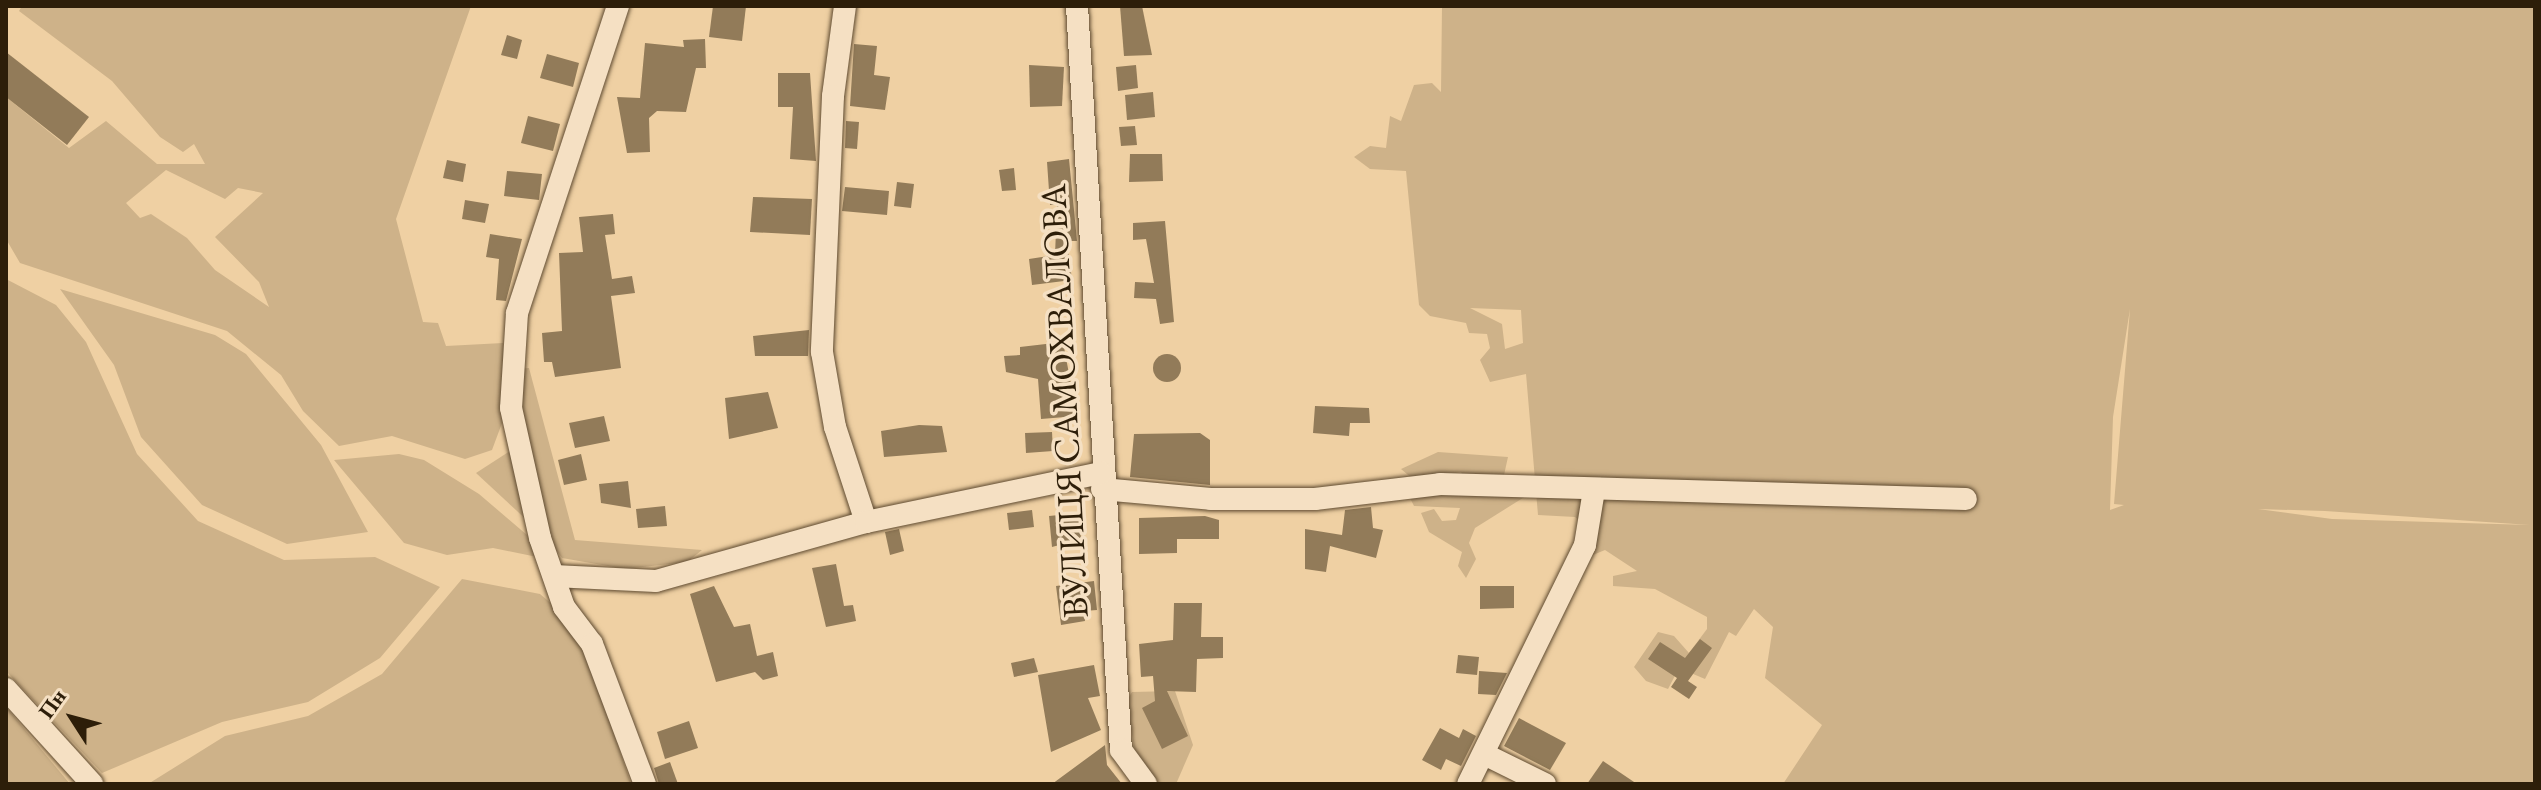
<!DOCTYPE html>
<meta charset="utf-8">
<style>
body{margin:0}
#map{position:relative;width:2541px;height:790px;overflow:hidden;background:#efd0a3;font-family:"EB Garamond",serif}
div>[style]{position:absolute}
.green>*{inset:0;background:#ceb289}
.building>*{inset:0;background:#927b59}
.round{border-radius:50%}
.roads{filter:drop-shadow(0 0 2px #5e4a30) drop-shadow(0 0 2px #5e4a30)}
.street>*{height:22px;margin:-11px;padding:0 11px;transform-origin:11px;border-radius:11px;background:#f5e0c3}
span{translate:-50% -50%;white-space:nowrap;text-align:center;line-height:1.15;-webkit-text-stroke:7px #f5e0c3;paint-order:stroke}
.street-label{font-size:36px;color:#2d1e09}
.frame{position:absolute;inset:0;border:8px solid #2d1e09;pointer-events:none}
.north{position:absolute;left:32px;top:678px;width:80px;height:80px;-webkit-text-stroke:6px #f5e0c3;paint-order:stroke;rotate:306deg;font-size:22px;font-weight:700;line-height:32px;text-align:center;color:#2d1e09}
.north::after{content:'';display:block;margin:auto;width:28px;height:36px;background:#2d1e09;clip-path:polygon(50% 0,100% 100%,50% 72%,0 100%)}
</style>
<div id="map">
<div class="green">
<div style="clip-path:polygon(evenodd,22px 6px,471px 6px,396px 219px,423px 322px,438px 323px,446px 346px,503px 343px,505px 415px,492px 450px,465px 459px,392px 436px,339px 446px,303px 411px,281px 375px,227px 331px,20px 263px,6px 239px,6px 97px,69px 148px,106px 121px,157px 164px,205px 164px,194px 144px,183px 152px,160px 137px,112px 81px,19px 11px,22px 6px,166px 170px,225px 199px,238px 188px,263px 193px,215px 237px,259px 282px,269px 307px,215px 270px,187px 238px,151px 214px,140px 218px,126px 203px,166px 170px)"></div>
<div style="clip-path:polygon(evenodd,1442px 6px,2535px 6px,2535px 784px,1783px 784px,1822px 725px,1765px 678px,1773px 627px,1754px 609px,1736px 636px,1729px 632px,1705px 679px,1679px 668px,1668px 689px,1646px 681px,1634px 667px,1658px 632px,1674px 636px,1689px 653px,1707px 629px,1707px 617px,1655px 589px,1613px 586px,1613px 576px,1637px 571px,1605px 550px,1588px 557px,1596px 534px,1575px 517px,1538px 515px,1526px 374px,1490px 382px,1480px 360px,1490px 348px,1487px 334px,1469px 333px,1466px 323px,1430px 316px,1419px 305px,1406px 171px,1370px 169px,1354px 157px,1370px 146px,1386px 148px,1390px 116px,1401px 121px,1414px 85px,1432px 83px,1441px 92px,1442px 6px,1470px 308px,1521px 310px,1523px 343px,1505px 349px,1502px 324px,1470px 308px,1442px 6px,2130px 309px,2114px 504px,2124px 505px,2110px 510px,2113px 417px,2130px 309px,1442px 6px,2258px 509px,2325px 511px,2530px 525px,2332px 519px,2258px 509px)"></div>
<div style="clip-path:polygon(6px 279px,56px 305px,86px 342px,137px 454px,198px 521px,284px 560px,375px 557px,440px 587px,380px 658px,308px 702px,222px 722px,102px 773px,6px 671px)"></div>
<div style="clip-path:polygon(60px 289px,215px 335px,246px 354px,321px 445px,368px 532px,287px 544px,202px 505px,141px 437px,114px 365px)"></div>
<div style="clip-path:polygon(529px 368px,575px 540px,702px 550px,687px 562px,625px 569px,562px 558px,551px 543px,518px 397px,517px 369px)"></div>
<div style="clip-path:polygon(510px 451px,531px 524px,476px 473px)"></div>
<div style="clip-path:polygon(1438px 452px,1508px 457px,1504px 475px,1526px 496px,1475px 528px,1469px 543px,1476px 559px,1466px 578px,1458px 566px,1462px 552px,1429px 532px,1421px 513px,1434px 509px,1442px 521px,1456px 520px,1460px 508px,1414px 506px,1406px 490px,1463px 476px,1461px 472px,1414px 480px,1401px 469px)"></div>
<div style="clip-path:polygon(399px 454px,424px 460px,479px 494px,534px 541px,542px 558px,493px 548px,447px 555px,404px 543px,334px 460px)"></div>
<div style="clip-path:polygon(462px 579px,540px 594px,560px 611px,589px 659px,631px 784px,148px 784px,225px 736px,308px 716px,382px 674px)"></div>
<div style="clip-path:polygon(1175px 691px,1193px 745px,1176px 784px,1159px 784px,1137px 762px,1126px 702px,1132px 692px)"></div>
<div style="clip-path:polygon(6px 707px,70px 784px,6px 784px)"></div>
</div>
<div class="building">
<div style="clip-path:polygon(713px 6px,746px 6px,742px 41px,709px 37px)"></div>
<div style="clip-path:polygon(1120px 6px,1142px 6px,1152px 55px,1124px 56px)"></div>
<div style="clip-path:polygon(507px 35px,522px 40px,517px 59px,501px 55px)"></div>
<div style="clip-path:polygon(705px 39px,706px 68px,696px 68px,686px 112px,657px 111px,649px 118px,650px 152px,627px 153px,617px 97px,640px 98px,645px 43px,684px 47px,683px 40px)"></div>
<div style="clip-path:polygon(854px 44px,877px 46px,874px 75px,890px 77px,885px 110px,850px 106px)"></div>
<div style="clip-path:polygon(6px 52px,89px 117px,67px 145px,6px 97px)"></div>
<div style="clip-path:polygon(547px 54px,579px 63px,573px 87px,540px 78px)"></div>
<div style="clip-path:polygon(1029px 65px,1064px 67px,1062px 106px,1030px 107px)"></div>
<div style="clip-path:polygon(1136px 65px,1138px 88px,1118px 91px,1116px 67px)"></div>
<div style="clip-path:polygon(778px 73px,810px 73px,816px 161px,790px 159px,793px 107px,778px 107px)"></div>
<div style="clip-path:polygon(1153px 92px,1155px 117px,1127px 120px,1125px 95px)"></div>
<div style="clip-path:polygon(528px 116px,560px 124px,553px 151px,521px 143px)"></div>
<div style="clip-path:polygon(846px 121px,859px 122px,857px 149px,845px 148px)"></div>
<div style="clip-path:polygon(1135px 126px,1137px 145px,1121px 146px,1119px 127px)"></div>
<div style="clip-path:polygon(1130px 154px,1162px 154px,1163px 181px,1129px 182px)"></div>
<div style="clip-path:polygon(1069px 159px,1077px 241px,1067px 241px,1072px 280px,1032px 285px,1029px 259px,1055px 255px,1057px 205px,1050px 205px,1047px 162px)"></div>
<div style="clip-path:polygon(447px 160px,466px 164px,463px 182px,443px 178px)"></div>
<div style="clip-path:polygon(1014px 168px,1016px 190px,1002px 191px,999px 170px)"></div>
<div style="clip-path:polygon(507px 171px,542px 174px,539px 200px,504px 196px)"></div>
<div style="clip-path:polygon(897px 182px,914px 184px,911px 208px,894px 206px)"></div>
<div style="clip-path:polygon(845px 187px,889px 191px,887px 215px,842px 211px)"></div>
<div style="clip-path:polygon(753px 197px,812px 199px,810px 235px,750px 232px)"></div>
<div style="clip-path:polygon(465px 200px,489px 204px,485px 223px,462px 219px)"></div>
<div style="clip-path:polygon(613px 214px,615px 234px,605px 235px,612px 279px,632px 276px,635px 293px,611px 296px,621px 368px,555px 377px,552px 362px,544px 362px,542px 333px,562px 331px,559px 253px,583px 252px,579px 217px)"></div>
<div style="clip-path:polygon(1165px 221px,1174px 322px,1160px 324px,1156px 299px,1134px 298px,1135px 282px,1154px 283px,1146px 239px,1133px 240px,1133px 223px)"></div>
<div style="clip-path:polygon(490px 234px,522px 239px,506px 301px,496px 300px,499px 259px,486px 257px)"></div>
<div style="clip-path:polygon(809px 330px,808px 356px,755px 356px,753px 336px)"></div>
<div style="clip-path:polygon(1063px 342px,1077px 416px,1041px 419px,1038px 379px,1006px 372px,1004px 356px,1020px 355px,1020px 347px)"></div>
<div class="round" style="left:1153px;top:354px;width:28px;height:28px"></div>
<div style="clip-path:polygon(768px 392px,778px 428px,729px 439px,725px 398px)"></div>
<div style="clip-path:polygon(1315px 406px,1369px 408px,1370px 423px,1350px 423px,1349px 436px,1313px 433px)"></div>
<div style="clip-path:polygon(604px 416px,610px 441px,575px 448px,569px 423px)"></div>
<div style="clip-path:polygon(919px 425px,942px 426px,947px 452px,884px 457px,881px 431px)"></div>
<div style="clip-path:polygon(1052px 432px,1053px 451px,1026px 453px,1025px 433px)"></div>
<div style="clip-path:polygon(1200px 433px,1210px 440px,1210px 485px,1130px 477px,1134px 434px)"></div>
<div style="clip-path:polygon(581px 454px,587px 480px,564px 485px,558px 460px)"></div>
<div style="clip-path:polygon(628px 481px,631px 508px,601px 503px,599px 484px)"></div>
<div style="clip-path:polygon(665px 506px,667px 526px,638px 528px,636px 509px)"></div>
<div style="clip-path:polygon(1371px 507px,1373px 528px,1383px 530px,1376px 558px,1330px 546px,1326px 572px,1305px 569px,1305px 529px,1342px 535px,1345px 510px)"></div>
<div style="clip-path:polygon(1032px 510px,1034px 527px,1009px 530px,1007px 513px)"></div>
<div style="clip-path:polygon(1079px 513px,1081px 539px,1052px 547px,1049px 516px)"></div>
<div style="clip-path:polygon(1205px 516px,1219px 520px,1219px 539px,1177px 539px,1177px 553px,1139px 554px,1139px 518px)"></div>
<div style="clip-path:polygon(899px 529px,904px 551px,890px 555px,885px 532px)"></div>
<div style="clip-path:polygon(836px 564px,844px 606px,853px 605px,856px 621px,826px 627px,812px 568px)"></div>
<div style="clip-path:polygon(1094px 581px,1097px 610px,1084px 611px,1085px 621px,1061px 625px,1056px 586px)"></div>
<div style="clip-path:polygon(714px 586px,734px 627px,750px 624px,757px 656px,773px 652px,778px 676px,763px 680px,755px 672px,716px 682px,690px 594px)"></div>
<div style="clip-path:polygon(1480px 586px,1514px 586px,1514px 608px,1480px 609px)"></div>
<div style="clip-path:polygon(1174px 603px,1202px 603px,1201px 637px,1223px 637px,1223px 658px,1197px 659px,1196px 692px,1167px 691px,1188px 736px,1162px 749px,1142px 708px,1155px 701px,1153px 676px,1141px 677px,1139px 644px,1173px 640px)"></div>
<div style="clip-path:polygon(1700px 639px,1712px 648px,1688px 681px,1697px 687px,1689px 699px,1671px 687px,1677px 678px,1648px 659px,1660px 642px,1685px 658px)"></div>
<div style="clip-path:polygon(1458px 655px,1479px 657px,1477px 675px,1456px 673px)"></div>
<div style="clip-path:polygon(1034px 658px,1038px 672px,1014px 677px,1011px 663px)"></div>
<div style="clip-path:polygon(1094px 665px,1100px 696px,1088px 698px,1101px 730px,1051px 752px,1038px 675px)"></div>
<div style="clip-path:polygon(1479px 671px,1507px 673px,1496px 695px,1478px 694px)"></div>
<div style="clip-path:polygon(1519px 718px,1566px 743px,1550px 770px,1504px 746px)"></div>
<div style="clip-path:polygon(689px 721px,698px 748px,665px 759px,657px 732px)"></div>
<div style="clip-path:polygon(1440px 728px,1459px 738px,1463px 729px,1476px 736px,1461px 766px,1446px 759px,1441px 770px,1422px 760px)"></div>
<div style="clip-path:polygon(1105px 745px,1107px 765px,1122px 784px,1052px 784px)"></div>
<div style="clip-path:polygon(1603px 761px,1637px 784px,1587px 784px)"></div>
<div style="clip-path:polygon(670px 762px,678px 784px,659px 784px,654px 768px)"></div>
</div>
<div class="roads">
<div class="street">
<div style="left:618px;top:6px;width:323px;rotate:108.2deg"></div>
<div style="left:517px;top:313px;width:95px;rotate:93.6deg"></div>
<div style="left:511px;top:408px;width:133px;rotate:77.4deg"></div>
<div style="left:540px;top:538px;width:73px;rotate:70.8deg"></div>
<div style="left:564px;top:607px;width:46px;rotate:52.9deg"></div>
<div style="left:592px;top:644px;width:150px;rotate:69.3deg"></div>
<div style="left:845px;top:6px;width:91px;rotate:97.6deg"></div>
<div style="left:833px;top:96px;width:256px;rotate:92.5deg"></div>
<div style="left:822px;top:352px;width:76px;rotate:80.2deg"></div>
<div style="left:835px;top:427px;width:100px;rotate:71.9deg"></div>
<div style="left:1077px;top:6px;width:745px;rotate:86.62deg"></div>
<div style="left:1121px;top:750px;width:42px;rotate:53.7deg"></div>
<div style="left:1102px;top:489px;width:109px;rotate:5.2deg"></div>
<div style="left:1211px;top:499px;width:104px"></div>
<div style="left:1315px;top:499px;width:126px;rotate:-6.8deg"></div>
<div style="left:1440px;top:484px;width:526px;rotate:1.63deg"></div>
<div style="left:554px;top:576px;width:102px;rotate:2.8deg"></div>
<div style="left:656px;top:581px;width:218px;rotate:-15.7deg"></div>
<div style="left:866px;top:522px;width:240px;rotate:-11.8deg"></div>
<div style="left:6px;top:689px;width:128px;rotate:47.8deg"></div>
<div style="left:1484px;top:754px;width:68px;rotate:26.2deg"></div>
<div style="left:1468px;top:784px;width:266px;rotate:-63.9deg"></div>
<div style="left:1585px;top:545px;width:56px;rotate:-80.7deg"></div>
</div>
</div>
<div class="street-label">
<span style="left:1064px;top:401px;rotate:-93deg">ВУЛИЦЯ САМОХВАЛОВА</span>
</div>
<div class="frame"></div>
<div class="north">Пн</div>
</div>
